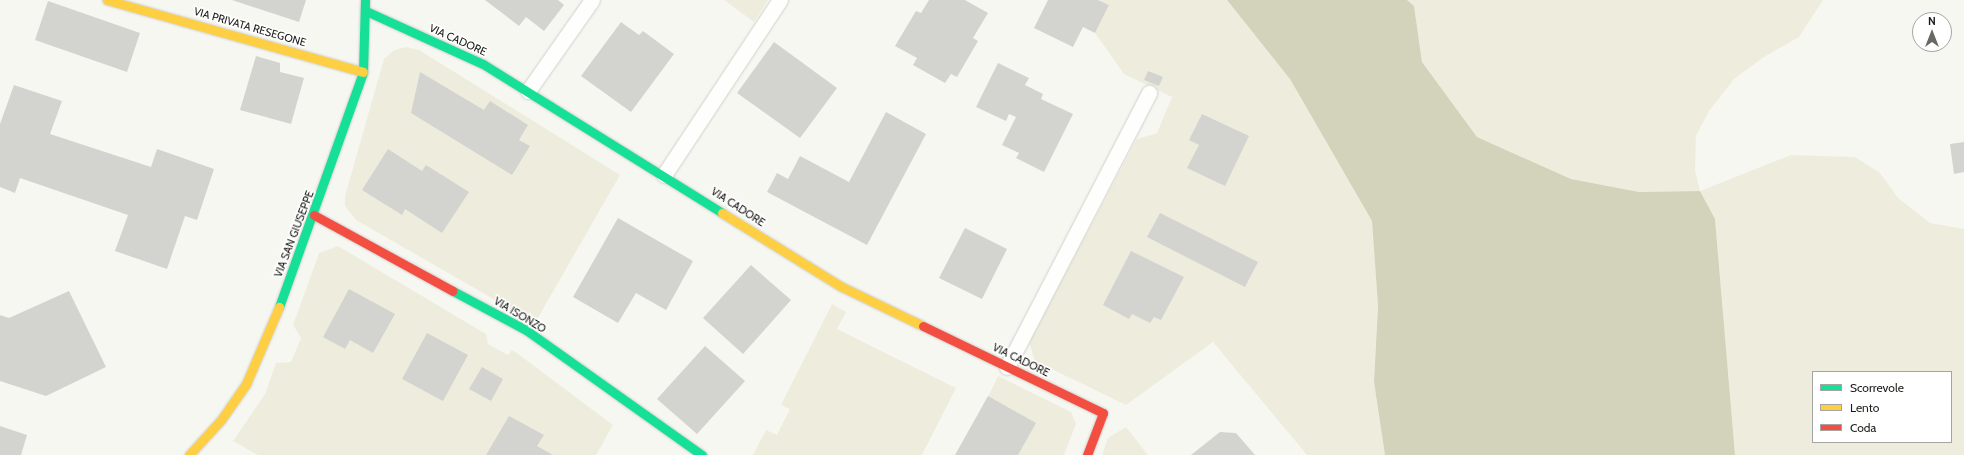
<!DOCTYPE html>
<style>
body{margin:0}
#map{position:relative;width:1964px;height:455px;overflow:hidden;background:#f7f7f2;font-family:Cabin,sans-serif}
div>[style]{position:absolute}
.green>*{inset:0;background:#eeeddd}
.forest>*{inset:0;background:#d3d2ba}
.building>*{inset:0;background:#d3d3cf}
.roads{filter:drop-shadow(0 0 1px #d0d0cc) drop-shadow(0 0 1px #d0d0cc)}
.lane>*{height:15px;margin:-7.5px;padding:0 7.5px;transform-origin:7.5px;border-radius:7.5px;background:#fefefd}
.fast>*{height:9px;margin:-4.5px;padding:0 4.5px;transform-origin:4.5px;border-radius:4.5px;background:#16e098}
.slow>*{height:9px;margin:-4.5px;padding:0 4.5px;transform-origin:4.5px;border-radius:4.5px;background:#ffcf43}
.jam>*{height:9px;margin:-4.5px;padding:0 4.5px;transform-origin:4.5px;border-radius:4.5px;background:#f24e42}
span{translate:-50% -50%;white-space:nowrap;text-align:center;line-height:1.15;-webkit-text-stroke:3px #fff;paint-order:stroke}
.street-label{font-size:11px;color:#1b1b17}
.legend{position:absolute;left:1812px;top:371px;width:140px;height:72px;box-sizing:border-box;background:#fff;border:1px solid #a4a4a2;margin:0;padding:5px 7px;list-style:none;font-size:12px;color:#1b1b17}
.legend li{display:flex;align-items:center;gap:8px;height:20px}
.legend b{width:20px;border:1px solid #a4a4a2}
.north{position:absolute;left:1912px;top:12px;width:40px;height:40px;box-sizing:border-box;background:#fff;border:1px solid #a4a4a2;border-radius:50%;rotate:0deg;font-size:11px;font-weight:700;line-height:16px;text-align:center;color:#1b1b17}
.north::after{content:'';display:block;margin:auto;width:14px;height:18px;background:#686864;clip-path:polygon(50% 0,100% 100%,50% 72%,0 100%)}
</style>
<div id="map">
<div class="green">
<div style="clip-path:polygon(724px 0,768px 0,754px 22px)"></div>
<div style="clip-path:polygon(1098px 0,1227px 0,1290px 79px,1372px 221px,1378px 306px,1374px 382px,1385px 455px,1307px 455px,1213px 342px,1126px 405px,1035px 361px,1029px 342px,1137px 139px,1157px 133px,1172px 97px,1124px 74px,1095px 33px,1109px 5px)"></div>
<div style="clip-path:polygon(evenodd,1407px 0,1823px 0,1799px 37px,1764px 57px,1734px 79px,1709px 111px,1696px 136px,1695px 169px,1700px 191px,1791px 155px,1855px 157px,1880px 173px,1898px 198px,1930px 223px,1964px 229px,1964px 455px,1735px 455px,1715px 219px,1700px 191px,1639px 192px,1571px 179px,1477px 137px,1422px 62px,1414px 6px,1407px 0,1813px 372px,1951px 372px,1951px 442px,1813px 442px,1813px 372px)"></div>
<div style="clip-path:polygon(406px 47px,419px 50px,620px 175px,535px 323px,356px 220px,345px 206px,345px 196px,384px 59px,394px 50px)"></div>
<div style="clip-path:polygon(338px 246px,486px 334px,488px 344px,508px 355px,512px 350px,517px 353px,613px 425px,596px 455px,258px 455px,233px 441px,265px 394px,276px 363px,291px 362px,301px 338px,293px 325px,319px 253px)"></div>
<div style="clip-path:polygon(832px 304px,846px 312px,837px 329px,956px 388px,922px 455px,753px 455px,766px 430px,777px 435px,790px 409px,781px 405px)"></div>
<div style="clip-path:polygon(998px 376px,1071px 412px,1076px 424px,1064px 455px,1018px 455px,988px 397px)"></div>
<div style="clip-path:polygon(1126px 427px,1148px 455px,1102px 455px,1108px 438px)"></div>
</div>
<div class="forest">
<div style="clip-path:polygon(1227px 0,1407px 0,1414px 6px,1422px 62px,1477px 137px,1571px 179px,1639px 192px,1700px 191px,1715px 219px,1735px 455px,1385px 455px,1374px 382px,1378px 306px,1372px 221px,1290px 79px)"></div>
</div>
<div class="building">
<div style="clip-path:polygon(232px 0,306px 0,299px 22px)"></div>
<div style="clip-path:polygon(485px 0,558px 0,564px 5px,544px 31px,526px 17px,519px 26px)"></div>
<div style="clip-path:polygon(929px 0,965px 0,988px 13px,973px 38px,978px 41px,957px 77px,951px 74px,945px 83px,913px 65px,917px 58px,895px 46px,916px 11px,921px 13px)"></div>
<div style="clip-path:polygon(1048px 0,1098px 0,1109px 5px,1095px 33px,1083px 27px,1073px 47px,1034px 28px)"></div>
<div style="clip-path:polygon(48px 1px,140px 33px,127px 72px,35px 40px)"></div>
<div style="clip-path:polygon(621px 22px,639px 35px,643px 31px,674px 54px,631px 112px,581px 76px)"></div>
<div style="clip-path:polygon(774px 42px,837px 88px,800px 138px,737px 93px)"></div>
<div style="clip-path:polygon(256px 56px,280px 63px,280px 72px,304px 78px,291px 124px,240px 110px)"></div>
<div style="clip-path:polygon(998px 63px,1029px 78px,1025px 85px,1043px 94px,1041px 99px,1073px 114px,1044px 172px,1016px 158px,1019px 153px,1002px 145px,1016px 117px,1009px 114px,1006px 121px,976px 107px)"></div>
<div style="clip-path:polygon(1148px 71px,1163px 77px,1159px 86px,1144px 80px)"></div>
<div style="clip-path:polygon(420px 72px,484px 110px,490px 101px,528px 125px,519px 140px,530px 146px,512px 175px,411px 113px)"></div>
<div style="clip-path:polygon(14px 85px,62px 101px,50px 134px,151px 167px,157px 149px,214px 169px,197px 220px,185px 216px,167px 269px,115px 251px,128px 215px,20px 178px,15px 193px,0 187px,0 124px)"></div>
<div style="clip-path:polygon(886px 112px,926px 134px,867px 245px,767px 192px,777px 173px,788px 179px,800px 156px,849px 182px)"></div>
<div style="clip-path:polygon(1202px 114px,1249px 136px,1225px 186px,1187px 168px,1199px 145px,1189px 140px)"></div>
<div style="clip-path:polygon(1964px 142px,1964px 172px,1954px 174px,1950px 144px)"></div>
<div style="clip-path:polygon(388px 149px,422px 171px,426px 165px,469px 192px,442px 233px,405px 209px,402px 215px,362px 190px)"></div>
<div style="clip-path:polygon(1160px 213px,1258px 262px,1245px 287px,1147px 237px)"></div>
<div style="clip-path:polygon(618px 218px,693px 261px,666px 310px,636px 293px,618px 323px,573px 297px)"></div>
<div style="clip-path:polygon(965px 228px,1007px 249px,982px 299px,939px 278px)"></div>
<div style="clip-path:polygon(1131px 251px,1184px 277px,1161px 320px,1154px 317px,1150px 323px,1132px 314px,1129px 319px,1103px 305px)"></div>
<div style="clip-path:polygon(751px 265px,791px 300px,743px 354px,703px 318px)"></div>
<div style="clip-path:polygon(349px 289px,395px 314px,373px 353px,350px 340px,345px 349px,323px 337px)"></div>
<div style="clip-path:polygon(69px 291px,106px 367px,46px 396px,0 381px,0 315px,9px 318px)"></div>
<div style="clip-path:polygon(427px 333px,468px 355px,443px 401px,402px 379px)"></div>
<div style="clip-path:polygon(705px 346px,745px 381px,697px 434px,657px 399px)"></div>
<div style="clip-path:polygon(482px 367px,503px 379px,491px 401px,469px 389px)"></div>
<div style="clip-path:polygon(988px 396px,1036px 423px,1018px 455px,955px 455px)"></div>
<div style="clip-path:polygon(509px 416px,544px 435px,537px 446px,553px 455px,486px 455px)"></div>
<div style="clip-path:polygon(0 426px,27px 435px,21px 455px,0 455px)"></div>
<div style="clip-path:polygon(1220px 432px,1236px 433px,1255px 455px,1191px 455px)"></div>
</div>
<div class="roads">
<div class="lane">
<div style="left:528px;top:91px;width:111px;rotate:-54.9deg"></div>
<div style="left:664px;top:175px;width:210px;rotate:-56.5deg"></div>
<div style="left:1007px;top:367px;width:309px;rotate:-62.6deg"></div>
</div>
<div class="fast">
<div style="left:366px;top:11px;width:128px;rotate:24.4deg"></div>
<div style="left:483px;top:64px;width:282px;rotate:31.9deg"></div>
<div style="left:453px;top:291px;width:83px;rotate:28.1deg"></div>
<div style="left:526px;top:330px;width:216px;rotate:35.4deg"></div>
<div style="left:279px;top:307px;width:250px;rotate:-70.3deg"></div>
<div style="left:363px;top:72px;width:72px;rotate:-88.4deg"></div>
</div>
<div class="slow">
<div style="left:107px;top:0;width:266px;rotate:15.7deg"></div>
<div style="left:722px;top:213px;width:139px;rotate:31.7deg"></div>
<div style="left:840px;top:286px;width:92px;rotate:25.7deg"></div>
<div style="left:189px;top:455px;width:47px;rotate:-47.6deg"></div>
<div style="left:221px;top:420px;width:44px;rotate:-55.2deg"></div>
<div style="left:246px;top:384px;width:84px;rotate:-66.8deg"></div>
</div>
<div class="jam">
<div style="left:314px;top:215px;width:158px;rotate:28.7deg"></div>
<div style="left:923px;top:326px;width:200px;rotate:25.8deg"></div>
<div style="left:1103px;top:413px;width:45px;rotate:110.9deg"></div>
</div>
</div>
<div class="street-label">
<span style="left:250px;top:27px;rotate:16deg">VIA PRIVATA RESEGONE</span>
<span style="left:458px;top:40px;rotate:24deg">VIA CADORE</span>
<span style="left:738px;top:207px;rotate:33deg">VIA CADORE</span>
<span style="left:294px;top:234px;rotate:-69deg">VIA SAN GIUSEPPE</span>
<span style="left:520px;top:315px;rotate:31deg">VIA ISONZO</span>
<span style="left:1021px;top:360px;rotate:26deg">VIA CADORE</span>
</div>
<ul class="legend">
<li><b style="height:5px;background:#16e098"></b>Scorrevole</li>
<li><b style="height:5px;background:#ffcf43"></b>Lento</li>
<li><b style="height:5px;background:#f24e42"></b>Coda</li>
</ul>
<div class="north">N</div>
</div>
